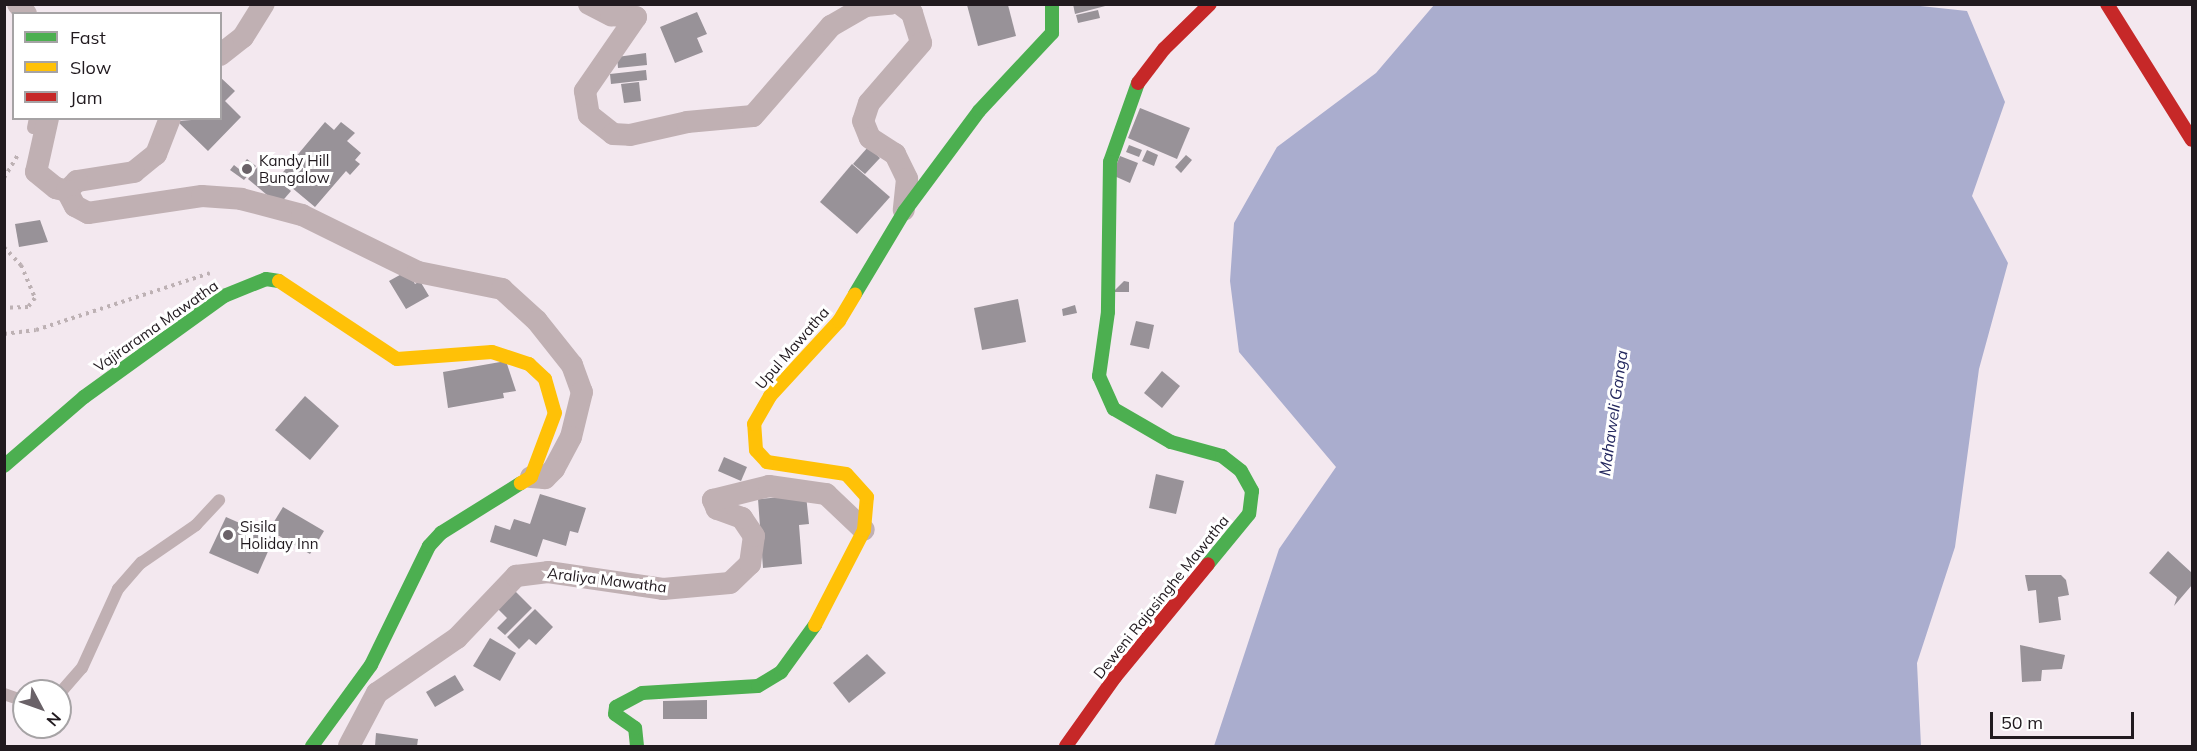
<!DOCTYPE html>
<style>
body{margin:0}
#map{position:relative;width:2197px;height:751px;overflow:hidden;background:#f3e8ef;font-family:Mulish,sans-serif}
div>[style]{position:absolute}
.water>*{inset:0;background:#aaadce}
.building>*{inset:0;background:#989298}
.path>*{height:4px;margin-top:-2px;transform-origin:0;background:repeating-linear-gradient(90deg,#bdb1b4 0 3px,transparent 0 7.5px)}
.lane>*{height:12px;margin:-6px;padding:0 6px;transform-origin:6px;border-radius:6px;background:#c0b0b3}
.street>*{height:22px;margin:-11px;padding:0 11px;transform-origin:11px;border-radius:11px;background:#c0b0b3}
.fast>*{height:14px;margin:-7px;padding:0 7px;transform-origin:7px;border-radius:7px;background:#4caf50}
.slow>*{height:14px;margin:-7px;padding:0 7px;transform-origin:7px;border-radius:7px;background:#ffc107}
.jam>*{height:14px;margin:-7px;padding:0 7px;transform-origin:7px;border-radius:7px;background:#c62828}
.dots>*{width:16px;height:16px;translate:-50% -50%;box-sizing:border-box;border:3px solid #fff;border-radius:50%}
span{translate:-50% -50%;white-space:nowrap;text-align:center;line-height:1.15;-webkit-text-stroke:6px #fff;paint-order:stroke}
.poi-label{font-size:15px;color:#211a1f}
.left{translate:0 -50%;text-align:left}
.street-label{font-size:15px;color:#211a1f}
.water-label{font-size:16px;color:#23275e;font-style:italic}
.frame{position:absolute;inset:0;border:6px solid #211a1f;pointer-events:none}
.legend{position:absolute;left:12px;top:12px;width:210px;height:108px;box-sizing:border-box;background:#fff;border:2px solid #a6a3a5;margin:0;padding:8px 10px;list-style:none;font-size:18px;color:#211a1f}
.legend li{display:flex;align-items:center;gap:12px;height:30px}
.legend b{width:30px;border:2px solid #a6a3a5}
.north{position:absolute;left:12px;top:679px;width:60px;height:60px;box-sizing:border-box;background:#fff;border:2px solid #a6a3a5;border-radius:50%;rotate:131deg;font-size:16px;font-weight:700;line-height:24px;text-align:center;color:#211a1f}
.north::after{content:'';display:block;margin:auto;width:21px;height:27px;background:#6a6268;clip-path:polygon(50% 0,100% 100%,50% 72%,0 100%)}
.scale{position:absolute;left:1990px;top:712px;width:144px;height:27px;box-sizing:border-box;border:3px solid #211a1f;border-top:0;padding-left:8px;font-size:18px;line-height:21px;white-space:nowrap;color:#211a1f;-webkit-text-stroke:4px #fff;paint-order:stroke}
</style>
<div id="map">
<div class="water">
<div style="clip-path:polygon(1911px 5px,1967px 11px,2005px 102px,1972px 196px,2008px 263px,1979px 369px,1955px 547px,1917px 663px,1921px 746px,1214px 746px,1279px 549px,1336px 467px,1239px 352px,1230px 281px,1234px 223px,1277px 147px,1376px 73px,1434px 5px)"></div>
</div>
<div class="building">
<div style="clip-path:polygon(1073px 4px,1109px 4px,1109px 5px,1075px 14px)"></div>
<div style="clip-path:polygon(967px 5px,1008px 5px,1016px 36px,978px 46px)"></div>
<div style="clip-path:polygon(1098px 10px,1100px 18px,1078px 23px,1076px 15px)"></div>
<div style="clip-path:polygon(697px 12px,707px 34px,697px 38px,703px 52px,675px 63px,660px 27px)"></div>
<div style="clip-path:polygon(646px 53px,647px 65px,618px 68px,617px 57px)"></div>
<div style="clip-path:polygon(646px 70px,647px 80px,611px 84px,610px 74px)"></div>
<div style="clip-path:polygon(220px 77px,235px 91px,225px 101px,241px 117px,208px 151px,177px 121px,220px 118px)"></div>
<div style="clip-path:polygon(639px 82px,641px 101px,624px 103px,621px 84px)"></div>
<div style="clip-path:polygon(1140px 108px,1190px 128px,1177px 159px,1128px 138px)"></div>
<div style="clip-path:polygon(325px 122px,334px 130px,341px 122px,355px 133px,347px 141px,361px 153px,355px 160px,360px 164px,350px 175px,346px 171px,315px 207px,279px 177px)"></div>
<div style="clip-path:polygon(1129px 145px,1142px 150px,1139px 157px,1126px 152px)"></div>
<div style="clip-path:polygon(868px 147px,880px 158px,865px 174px,853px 164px)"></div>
<div style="clip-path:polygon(1147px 150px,1158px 155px,1154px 166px,1142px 161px)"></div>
<div style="clip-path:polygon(1186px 155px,1192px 160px,1181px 173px,1175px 167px)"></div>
<div style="clip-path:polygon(1120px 156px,1138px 163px,1130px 183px,1112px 175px)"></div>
<div style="clip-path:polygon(247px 159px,256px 166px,244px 180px,230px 170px,234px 165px,239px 169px)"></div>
<div style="clip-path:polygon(852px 164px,890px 197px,857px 234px,820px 202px)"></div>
<div style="clip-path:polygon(259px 165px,291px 191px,279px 205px,248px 179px)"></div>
<div style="clip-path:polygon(40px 220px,48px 242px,19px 247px,15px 224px)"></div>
<div style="clip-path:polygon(407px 271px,415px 284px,420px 281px,429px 296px,406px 309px,389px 281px)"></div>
<div style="clip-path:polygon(1124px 281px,1129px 282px,1129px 292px,1113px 292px)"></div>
<div style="clip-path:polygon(1018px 299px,1026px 342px,982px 350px,974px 308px)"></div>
<div style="clip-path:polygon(1075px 305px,1077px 313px,1063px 316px,1062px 309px)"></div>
<div style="clip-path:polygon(1136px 321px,1154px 325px,1149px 349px,1130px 345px)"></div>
<div style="clip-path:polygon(506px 361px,516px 391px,503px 393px,504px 398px,448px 408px,443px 372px)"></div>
<div style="clip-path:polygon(1162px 371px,1180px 386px,1162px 408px,1144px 393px)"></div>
<div style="clip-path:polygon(305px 396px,339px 426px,310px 460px,275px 430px)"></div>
<div style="clip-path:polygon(724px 457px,747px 467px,741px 481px,718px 471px)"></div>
<div style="clip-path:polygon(1156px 474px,1184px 481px,1176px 514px,1149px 508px)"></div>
<div style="clip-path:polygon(540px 494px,586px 508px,578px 533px,570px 531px,566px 546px,543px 539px,537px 557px,490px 542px,495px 525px,510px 530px,514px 519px,530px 524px)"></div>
<div style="clip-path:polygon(806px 495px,809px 524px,799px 525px,802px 564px,763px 568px,758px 499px)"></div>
<div style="clip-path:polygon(283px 507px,324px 531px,310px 554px,269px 530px)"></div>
<div style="clip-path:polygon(226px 517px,274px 538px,258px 574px,209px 553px)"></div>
<div style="clip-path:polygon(2168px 551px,2192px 573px,2192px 585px,2174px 606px,2177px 597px,2149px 573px)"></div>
<div style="clip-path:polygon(2025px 575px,2061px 575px,2066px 580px,2069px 595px,2058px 597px,2061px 620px,2039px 623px,2036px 590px,2028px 591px)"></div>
<div style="clip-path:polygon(514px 590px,532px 608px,505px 635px,497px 628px,507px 618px,497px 608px)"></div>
<div style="clip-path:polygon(535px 609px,553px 627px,536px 645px,529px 639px,519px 649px,507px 637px)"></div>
<div style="clip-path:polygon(490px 638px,516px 653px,500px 681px,473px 666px)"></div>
<div style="clip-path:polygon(2020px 645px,2065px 655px,2062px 669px,2042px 670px,2041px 681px,2022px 682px)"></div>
<div style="clip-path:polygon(867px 654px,886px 673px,849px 703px,833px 683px)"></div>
<div style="clip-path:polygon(455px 675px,464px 690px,435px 707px,426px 692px)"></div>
<div style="clip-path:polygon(707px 700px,707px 719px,663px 719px,663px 701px)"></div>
<div style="clip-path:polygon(376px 733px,418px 739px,417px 746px,375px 746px)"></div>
</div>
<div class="path">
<div style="left:4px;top:178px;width:27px;rotate:-59deg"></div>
<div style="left:4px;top:247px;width:25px;rotate:47deg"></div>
<div style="left:21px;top:265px;width:36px;rotate:67deg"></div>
<div style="left:35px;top:298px;width:11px;rotate:128deg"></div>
<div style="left:28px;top:307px;width:24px;rotate:178deg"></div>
<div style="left:4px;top:334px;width:32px;rotate:-7deg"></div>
<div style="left:36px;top:330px;width:183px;rotate:-18.1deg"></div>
</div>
<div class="lane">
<div style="left:33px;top:128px;width:10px;rotate:-79deg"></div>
<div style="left:60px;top:693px;width:33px;rotate:-49deg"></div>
<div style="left:82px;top:668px;width:87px;rotate:-65.5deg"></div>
<div style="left:118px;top:589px;width:35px;rotate:-49deg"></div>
<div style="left:141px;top:563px;width:67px;rotate:-34.6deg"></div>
<div style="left:196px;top:525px;width:34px;rotate:-47deg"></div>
<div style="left:4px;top:694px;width:21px;rotate:19deg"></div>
</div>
<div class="street">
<div style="left:18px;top:4px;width:13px;rotate:51deg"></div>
<div style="left:589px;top:4px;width:25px;rotate:27deg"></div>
<div style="left:611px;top:15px;width:25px;rotate:5deg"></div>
<div style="left:636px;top:17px;width:90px;rotate:124.6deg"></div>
<div style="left:585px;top:91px;width:24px;rotate:81deg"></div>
<div style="left:589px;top:115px;width:31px;rotate:38deg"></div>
<div style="left:613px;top:134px;width:17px;rotate:3deg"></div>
<div style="left:630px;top:135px;width:58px;rotate:-12.8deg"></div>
<div style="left:687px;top:122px;width:66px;rotate:-5.2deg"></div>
<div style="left:753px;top:116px;width:119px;rotate:-49.1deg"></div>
<div style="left:831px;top:26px;width:39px;rotate:-30deg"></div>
<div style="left:865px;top:6px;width:25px;rotate:-5deg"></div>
<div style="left:900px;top:4px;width:15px;rotate:37deg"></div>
<div style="left:912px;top:13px;width:31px;rotate:73deg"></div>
<div style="left:921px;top:43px;width:79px;rotate:130.9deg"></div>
<div style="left:869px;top:103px;width:19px;rotate:108deg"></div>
<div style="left:863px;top:121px;width:18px;rotate:68deg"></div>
<div style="left:870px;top:138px;width:30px;rotate:33deg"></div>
<div style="left:895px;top:154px;width:28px;rotate:64deg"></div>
<div style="left:907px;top:179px;width:31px;rotate:96deg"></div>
<div style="left:220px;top:55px;width:29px;rotate:-38deg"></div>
<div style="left:243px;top:37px;width:39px;rotate:-58deg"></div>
<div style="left:48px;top:118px;width:55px;rotate:102.5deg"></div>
<div style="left:36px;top:172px;width:26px;rotate:39deg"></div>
<div style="left:56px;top:188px;width:11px;rotate:15deg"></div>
<div style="left:170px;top:118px;width:39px;rotate:111deg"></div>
<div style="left:156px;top:154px;width:28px;rotate:141deg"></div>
<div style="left:134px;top:172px;width:58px;rotate:171deg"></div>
<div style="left:77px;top:181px;width:14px;rotate:135deg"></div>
<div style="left:67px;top:191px;width:17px;rotate:62deg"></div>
<div style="left:75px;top:206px;width:15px;rotate:28deg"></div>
<div style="left:88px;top:213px;width:115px;rotate:-8.5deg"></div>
<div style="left:202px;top:196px;width:39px;rotate:4deg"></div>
<div style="left:241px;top:199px;width:63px;rotate:14.7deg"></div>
<div style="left:302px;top:215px;width:129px;rotate:26.2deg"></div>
<div style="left:418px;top:272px;width:86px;rotate:11.4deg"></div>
<div style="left:502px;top:289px;width:47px;rotate:42.4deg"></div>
<div style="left:537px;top:321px;width:56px;rotate:51.5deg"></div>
<div style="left:572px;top:365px;width:29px;rotate:70deg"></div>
<div style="left:582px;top:392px;width:46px;rotate:103.7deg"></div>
<div style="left:571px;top:437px;width:36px;rotate:118deg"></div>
<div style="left:554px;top:469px;width:13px;rotate:135deg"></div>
<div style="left:545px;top:478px;width:14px;rotate:-176deg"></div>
<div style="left:349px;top:746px;width:60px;rotate:-62.2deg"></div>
<div style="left:377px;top:693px;width:97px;rotate:-34.5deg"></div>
<div style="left:457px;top:638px;width:86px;rotate:-46.4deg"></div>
<div style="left:516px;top:576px;width:32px;rotate:-7deg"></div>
<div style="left:548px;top:572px;width:116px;rotate:8.4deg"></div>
<div style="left:663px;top:589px;width:67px;rotate:-5.1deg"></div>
<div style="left:730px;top:583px;width:28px;rotate:-44deg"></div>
<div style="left:750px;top:564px;width:28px;rotate:-82deg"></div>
<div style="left:754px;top:536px;width:22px;rotate:-124deg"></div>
<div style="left:742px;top:518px;width:27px;rotate:-160deg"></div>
<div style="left:717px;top:509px;width:10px;rotate:-114deg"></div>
<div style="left:713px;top:500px;width:58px;rotate:-14deg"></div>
<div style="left:769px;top:486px;width:58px;rotate:8deg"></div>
<div style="left:826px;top:494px;width:52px;rotate:43.5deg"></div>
</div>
<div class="fast">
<div style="left:1138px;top:83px;width:84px;rotate:109.5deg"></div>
<div style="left:1110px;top:162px;width:150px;rotate:90.8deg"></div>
<div style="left:1108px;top:312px;width:65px;rotate:98deg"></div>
<div style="left:1099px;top:376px;width:36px;rotate:66deg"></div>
<div style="left:1114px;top:409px;width:66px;rotate:30.1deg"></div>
<div style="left:1171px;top:442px;width:53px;rotate:15.4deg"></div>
<div style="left:1222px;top:456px;width:24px;rotate:38deg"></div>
<div style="left:1241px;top:471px;width:23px;rotate:61deg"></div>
<div style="left:1252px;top:491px;width:23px;rotate:97deg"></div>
<div style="left:1249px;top:514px;width:65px;rotate:129.4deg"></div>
<div style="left:855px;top:294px;width:96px;rotate:-59.1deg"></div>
<div style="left:904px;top:212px;width:126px;rotate:-53.4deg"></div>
<div style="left:979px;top:111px;width:107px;rotate:-46.9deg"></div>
<div style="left:1052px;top:33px;width:29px;rotate:-90deg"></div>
<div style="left:4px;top:466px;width:106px;rotate:-40.8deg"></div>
<div style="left:84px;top:397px;width:173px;rotate:-35.8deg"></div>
<div style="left:224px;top:296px;width:45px;rotate:-22deg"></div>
<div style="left:266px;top:279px;width:13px;rotate:9deg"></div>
<div style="left:312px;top:746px;width:100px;rotate:-53.9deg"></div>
<div style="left:371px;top:665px;width:132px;rotate:-64deg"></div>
<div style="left:429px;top:546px;width:18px;rotate:-47deg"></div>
<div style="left:441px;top:533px;width:94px;rotate:-32deg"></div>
<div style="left:637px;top:746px;width:18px;rotate:-96deg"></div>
<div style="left:635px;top:728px;width:24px;rotate:-145deg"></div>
<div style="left:615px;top:714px;width:7px;rotate:-82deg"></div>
<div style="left:616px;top:707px;width:30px;rotate:-28deg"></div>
<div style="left:642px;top:693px;width:116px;rotate:-3.5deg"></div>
<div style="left:758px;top:686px;width:27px;rotate:-31deg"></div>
<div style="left:781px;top:672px;width:58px;rotate:-54.1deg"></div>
</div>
<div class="slow">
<div style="left:279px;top:281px;width:141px;rotate:33.5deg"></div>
<div style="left:397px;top:359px;width:95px;rotate:-4.2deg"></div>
<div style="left:492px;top:352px;width:39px;rotate:18deg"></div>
<div style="left:529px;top:364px;width:22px;rotate:43deg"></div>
<div style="left:545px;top:379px;width:35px;rotate:74deg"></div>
<div style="left:555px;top:413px;width:68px;rotate:110.6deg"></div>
<div style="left:531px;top:477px;width:12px;rotate:149deg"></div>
<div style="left:815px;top:625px;width:107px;rotate:-62.7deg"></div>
<div style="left:864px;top:530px;width:33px;rotate:-85deg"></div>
<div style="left:867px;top:497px;width:31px;rotate:-132deg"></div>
<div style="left:846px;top:474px;width:80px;rotate:-171.4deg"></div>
<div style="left:767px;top:462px;width:16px;rotate:-133deg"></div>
<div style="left:756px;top:450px;width:26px;rotate:-94deg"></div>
<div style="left:754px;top:424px;width:32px;rotate:-60deg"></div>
<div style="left:770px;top:396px;width:102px;rotate:-47.4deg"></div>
<div style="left:839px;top:321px;width:31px;rotate:-59deg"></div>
</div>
<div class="jam">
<div style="left:2107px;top:4px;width:160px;rotate:58deg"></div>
<div style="left:1138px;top:83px;width:43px;rotate:-52.6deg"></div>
<div style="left:1164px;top:49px;width:64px;rotate:-44.4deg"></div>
<div style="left:1066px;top:746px;width:85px;rotate:-54.6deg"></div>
<div style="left:1115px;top:677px;width:146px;rotate:-50.5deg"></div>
</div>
<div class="dots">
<div style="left:247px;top:169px;background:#6a6268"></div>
<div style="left:228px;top:535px;background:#6a6268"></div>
</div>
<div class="poi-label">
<span class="left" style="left:259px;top:169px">Kandy Hill<br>Bungalow</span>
<span class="left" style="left:240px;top:535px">Sisila<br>Holiday Inn</span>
</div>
<div class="street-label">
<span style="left:156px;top:326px;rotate:-35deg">Vajirarama Mawatha</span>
<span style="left:792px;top:348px;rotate:-49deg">Upul Mawatha</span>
<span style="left:607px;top:580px;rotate:7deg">Araliya Mawatha</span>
<span style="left:1161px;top:597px;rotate:-51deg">Deweni Rajasinghe Mawatha</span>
</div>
<div class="water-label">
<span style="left:1613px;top:413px;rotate:-82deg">Mahaweli Ganga</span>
</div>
<div class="frame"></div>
<ul class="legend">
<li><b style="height:8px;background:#4caf50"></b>Fast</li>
<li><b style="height:8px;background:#ffc107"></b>Slow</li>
<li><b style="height:8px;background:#c62828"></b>Jam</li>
</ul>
<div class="north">N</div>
<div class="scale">50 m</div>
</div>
